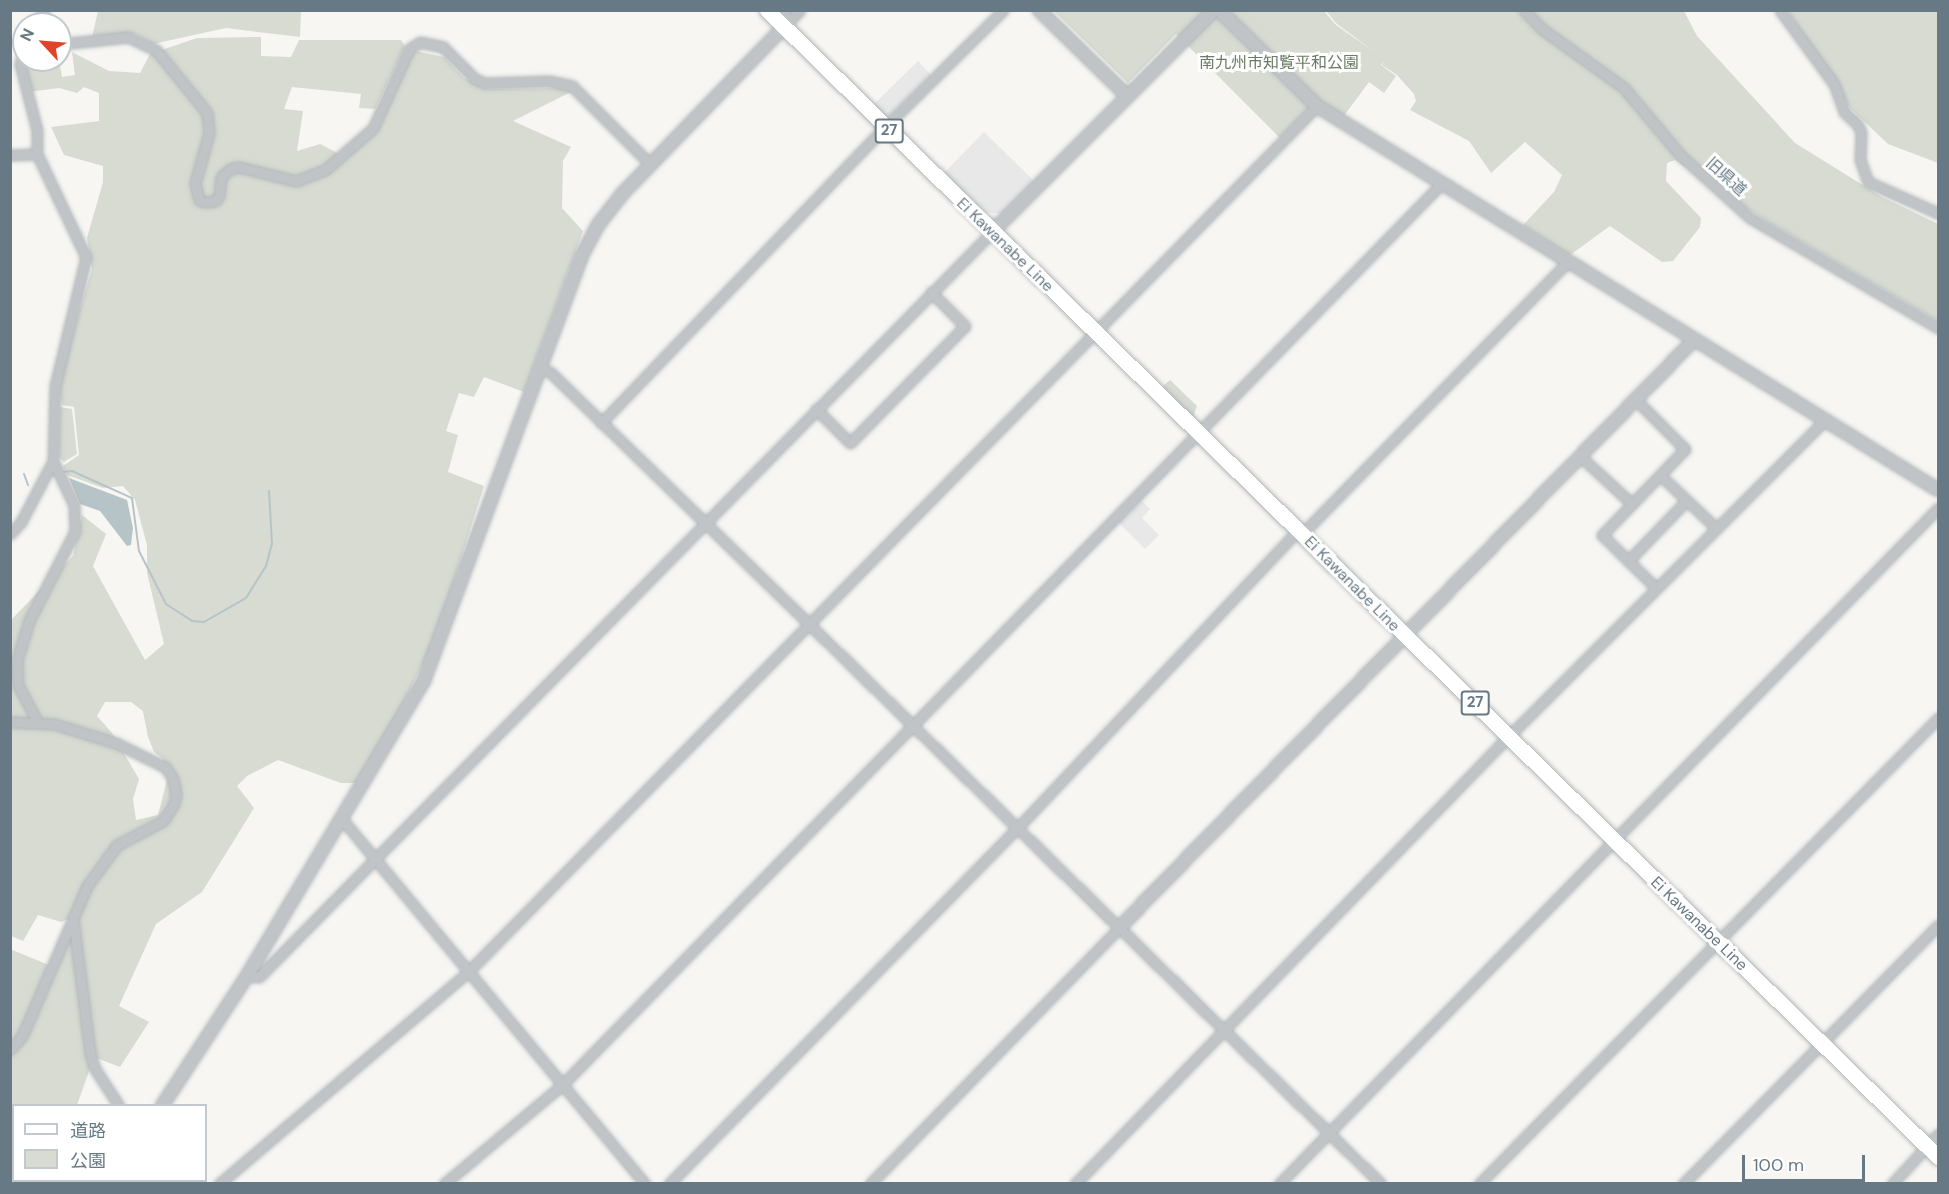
<!DOCTYPE html>
<meta charset="utf-8">
<style>
body{margin:0}
#map{position:relative;width:1949px;height:1194px;overflow:hidden;background:#f7f6f3;font-family:"DM Sans","Noto Sans JP",sans-serif}
div>[style]{position:absolute}
.built>*{inset:0;background:#e7e8e7}
.green>*{inset:0;background:#d7dbd2}
.water>*{inset:0;background:#b7c4c7}
.stream>*{height:2px;margin:-1px;padding:0 1px;transform-origin:1px;border-radius:1px;background:#b7c4c7}
.roads{filter:drop-shadow(0 0 2px #b1b7ba) drop-shadow(0 0 2px #b1b7ba)}
.minor>*{height:9px;margin:-4.5px;padding:0 4.5px;transform-origin:4.5px;border-radius:4.5px;background:#c0c4c7}
.tertiary>*{height:12px;margin:-6px;padding:0 6px;transform-origin:6px;border-radius:6px;background:#c0c4c7}
.primary>*{height:15px;margin:-7.5px;padding:0 7.5px;transform-origin:7.5px;border-radius:7.5px;background:#fff}
span{translate:-50% -50%;white-space:nowrap;text-align:center;line-height:1.15;-webkit-text-stroke:6px #fff;paint-order:stroke}
.shield-label span{padding:2px 4px;background:#fff;border:2px solid;border-radius:4px;-webkit-text-stroke-width:0}
.shield-label{font-size:15px;color:#667984;font-weight:700}
.park-label{font-size:16px;color:#6b7b65}
.street-label{font-size:16px;color:#667984}
.frame{position:absolute;inset:0;border:12px solid #667984;pointer-events:none}
.legend{position:absolute;left:12px;top:1104px;width:195px;height:78px;box-sizing:border-box;background:#fff;border:2px solid #c2c9ce;margin:0;padding:8px 10px;list-style:none;font-size:18px;color:#667984}
.legend li{display:flex;align-items:center;gap:12px;height:30px}
.legend b{width:30px;border:2px solid #c2c9ce}
.north{position:absolute;left:12px;top:12px;width:60px;height:60px;box-sizing:border-box;background:#fff;border:2px solid #c2c9ce;border-radius:50%;rotate:296deg;font-size:16px;font-weight:700;line-height:24px;text-align:center;color:#667984}
.north::after{content:'';display:block;margin:auto;width:21px;height:27px;background:#e14329;clip-path:polygon(50% 0,100% 100%,50% 72%,0 100%)}
.scale{position:absolute;left:1742px;top:1155px;width:123px;height:27px;box-sizing:border-box;border:3px solid #667984;border-top:0;padding-left:8px;font-size:18px;line-height:21px;white-space:nowrap;color:#667984;-webkit-text-stroke:4px #fff;paint-order:stroke}
</style>
<div id="map">
<div class="built">
<div style="clip-path:polygon(918px 61px,931px 75px,890px 116px,881px 115px,872px 106px)"></div>
<div style="clip-path:polygon(984px 132px,1034px 181px,1002px 214px,982px 212px,943px 174px)"></div>
<div style="clip-path:polygon(1140px 499px,1150px 509px,1142px 518px,1159px 535px,1145px 549px,1118px 522px)"></div>
</div>
<div class="green">
<div style="clip-path:polygon(98px 11px,301px 11px,300px 37px,226px 28px,153px 44px,135px 34px,92px 37px)"></div>
<div style="clip-path:polygon(1054px 11px,1324px 11px,1336px 25px,1376px 53px,1337px 24px,1326px 11px,1684px 11px,1697px 36px,1795px 143px,1882px 197px,1938px 224px,1938px 321px,1765px 220px,1675px 160px,1667px 163px,1666px 181px,1701px 218px,1700px 227px,1673px 261px,1662px 262px,1610px 226px,1570px 255px,1523px 225px,1554px 192px,1562px 175px,1525px 142px,1491px 173px,1469px 141px,1410px 110px,1416px 101px,1414px 94px,1397px 75px,1382px 65px,1384px 61px,1381px 65px,1396px 76px,1384px 93px,1369px 82px,1343px 117px,1317px 100px,1280px 138px,1176px 34px,1128px 83px)"></div>
<div style="clip-path:polygon(1788px 11px,1938px 11px,1938px 163px,1888px 144px,1850px 108px)"></div>
<div style="clip-path:polygon(evenodd,261px 37px,261px 56px,291px 57px,299px 40px,401px 40px,405px 46px,375px 109px,359px 108px,361px 94px,292px 87px,284px 109px,303px 111px,297px 151px,320px 144px,345px 157px,379px 126px,406px 61px,415px 51px,444px 57px,464px 78px,488px 89px,567px 88px,571px 92px,513px 121px,571px 147px,563px 161px,562px 208px,583px 231px,524px 392px,484px 377px,474px 397px,459px 393px,446px 431px,458px 435px,448px 472px,484px 486px,435px 640px,381px 746px,357px 783px,341px 783px,278px 760px,247px 776px,237px 786px,254px 808px,202px 892px,156px 924px,119px 1006px,149px 1022px,120px 1067px,94px 1057px,77px 1105px,14px 1106px,15px 1181px,10px 1183px,10px 949px,56px 968px,78px 915px,61px 922px,38px 915px,23px 941px,11px 936px,11px 620px,73px 556px,82px 515px,106px 534px,93px 566px,145px 660px,164px 644px,147px 573px,147px 545px,135px 500px,123px 486px,103px 488px,67px 475px,63px 466px,79px 455px,74px 407px,62px 405px,60px 390px,62px 368px,92px 269px,87px 238px,103px 182px,103px 166px,64px 155px,51px 127px,99px 121px,99px 93px,84px 87px,77px 93px,59px 88px,28px 92px,24px 67px,30px 60px,59px 60px,62px 77px,75px 75px,72px 52px,109px 71px,140px 73px,150px 54px,197px 38px,261px 37px,105px 702px,131px 702px,143px 711px,148px 737px,154px 752px,163px 759px,167px 780px,158px 815px,136px 820px,133px 799px,139px 779px,112px 733px,97px 716px,105px 702px)"></div>
<div style="clip-path:polygon(1170px 380px,1197px 406px,1193px 417px,1162px 387px)"></div>
<div style="clip-path:polygon(60px 407px,72px 409px,77px 454px,64px 462px,59px 457px)"></div>
</div>
<div class="water">
<div style="clip-path:polygon(69px 478px,127px 500px,133px 528px,131px 545px,127px 546px,100px 511px,80px 504px)"></div>
</div>
<div class="stream">
<div style="left:62px;top:472px;width:10px;rotate:-6deg"></div>
<div style="left:72px;top:471px;width:66px;rotate:24.2deg"></div>
<div style="left:132px;top:498px;width:53px;rotate:82.5deg"></div>
<div style="left:139px;top:551px;width:59px;rotate:63deg"></div>
<div style="left:166px;top:604px;width:31px;rotate:33deg"></div>
<div style="left:192px;top:621px;width:12px;rotate:5deg"></div>
<div style="left:204px;top:622px;width:48px;rotate:-29.7deg"></div>
<div style="left:246px;top:598px;width:38px;rotate:-58deg"></div>
<div style="left:266px;top:566px;width:23px;rotate:-75deg"></div>
<div style="left:272px;top:544px;width:53px;rotate:-93.2deg"></div>
<div style="left:24px;top:474px;width:12px;rotate:70deg"></div>
</div>
<div class="roads">
<div class="minor">
<div style="left:1524px;top:10px;width:26px;rotate:47deg"></div>
<div style="left:1542px;top:29px;width:101px;rotate:35.7deg"></div>
<div style="left:1624px;top:88px;width:89px;rotate:50deg"></div>
<div style="left:1681px;top:156px;width:93px;rotate:41.9deg"></div>
<div style="left:1750px;top:218px;width:218px;rotate:30.3deg"></div>
<div style="left:1780px;top:10px;width:92px;rotate:53.9deg"></div>
<div style="left:1834px;top:84px;width:30px;rotate:70deg"></div>
<div style="left:1844px;top:112px;width:18px;rotate:43deg"></div>
<div style="left:1857px;top:124px;width:9px;rotate:63deg"></div>
<div style="left:1861px;top:132px;width:28px;rotate:92deg"></div>
<div style="left:1860px;top:160px;width:23px;rotate:70deg"></div>
<div style="left:1868px;top:182px;width:77px;rotate:23.9deg"></div>
<div style="left:37px;top:24px;width:16px;rotate:-63deg"></div>
<div style="left:784px;top:27px;width:23px;rotate:-47deg"></div>
<div style="left:784px;top:27px;width:17px;rotate:-87deg"></div>
<div style="left:60px;top:44px;width:68px;rotate:-5.9deg"></div>
<div style="left:128px;top:37px;width:31px;rotate:25deg"></div>
<div style="left:156px;top:50px;width:81px;rotate:51deg"></div>
<div style="left:207px;top:113px;width:20px;rotate:84deg"></div>
<div style="left:209px;top:133px;width:52px;rotate:105.6deg"></div>
<div style="left:195px;top:183px;width:17px;rotate:77deg"></div>
<div style="left:199px;top:200px;width:5px;rotate:22deg"></div>
<div style="left:204px;top:202px;width:11px;rotate:-5deg"></div>
<div style="left:215px;top:201px;width:6px;rotate:-51deg"></div>
<div style="left:219px;top:196px;width:19px;rotate:-84deg"></div>
<div style="left:221px;top:177px;width:12px;rotate:-42deg"></div>
<div style="left:230px;top:169px;width:9px;rotate:-13deg"></div>
<div style="left:239px;top:167px;width:59px;rotate:13.8deg"></div>
<div style="left:296px;top:181px;width:31px;rotate:-21deg"></div>
<div style="left:325px;top:170px;width:64px;rotate:-41.2deg"></div>
<div style="left:373px;top:128px;width:87px;rotate:-65.5deg"></div>
<div style="left:409px;top:49px;width:13px;rotate:-32deg"></div>
<div style="left:420px;top:42px;width:24px;rotate:12deg"></div>
<div style="left:443px;top:47px;width:45px;rotate:45deg"></div>
<div style="left:475px;top:79px;width:11px;rotate:22deg"></div>
<div style="left:485px;top:83px;width:64px;rotate:-1.8deg"></div>
<div style="left:549px;top:81px;width:24px;rotate:12deg"></div>
<div style="left:572px;top:86px;width:110px;rotate:45deg"></div>
<div style="left:24px;top:51px;width:14px;rotate:107deg"></div>
<div style="left:20px;top:64px;width:68px;rotate:75.6deg"></div>
<div style="left:37px;top:130px;width:24px;rotate:90deg"></div>
<div style="left:37px;top:154px;width:114px;rotate:64.6deg"></div>
<div style="left:86px;top:257px;width:133px;rotate:103.5deg"></div>
<div style="left:55px;top:386px;width:75px;rotate:91.5deg"></div>
<div style="left:53px;top:461px;width:49px;rotate:64.5deg"></div>
<div style="left:74px;top:505px;width:26px;rotate:88deg"></div>
<div style="left:75px;top:531px;width:101px;rotate:117.1deg"></div>
<div style="left:29px;top:621px;width:41px;rotate:107.1deg"></div>
<div style="left:17px;top:660px;width:25px;rotate:88deg"></div>
<div style="left:18px;top:685px;width:41px;rotate:62.2deg"></div>
<div style="left:10px;top:155px;width:27px;rotate:-2deg"></div>
<div style="left:539px;top:368px;width:12px;rotate:20deg"></div>
<div style="left:550px;top:372px;width:361px;rotate:44.2deg"></div>
<div style="left:809px;top:624px;width:800px;rotate:44.39deg"></div>
<div style="left:1635px;top:399px;width:71px;rotate:45deg"></div>
<div style="left:1685px;top:449px;width:120px;rotate:134deg"></div>
<div style="left:1602px;top:535px;width:76px;rotate:44.5deg"></div>
<div style="left:816px;top:409px;width:48px;rotate:45deg"></div>
<div style="left:850px;top:443px;width:164px;rotate:-45.5deg"></div>
<div style="left:965px;top:326px;width:48px;rotate:-135deg"></div>
<div style="left:601px;top:423px;width:414px;rotate:-46.2deg"></div>
<div style="left:888px;top:124px;width:162px;rotate:-44.7deg"></div>
<div style="left:1580px;top:456px;width:71px;rotate:42.7deg"></div>
<div style="left:1660px;top:475px;width:76px;rotate:43.4deg"></div>
<div style="left:10px;top:534px;width:16px;rotate:-47deg"></div>
<div style="left:21px;top:522px;width:69px;rotate:-62.3deg"></div>
<div style="left:1302px;top:534px;width:381px;rotate:-45.7deg"></div>
<div style="left:1628px;top:561px;width:83px;rotate:-46deg"></div>
<div style="left:10px;top:722px;width:44px;rotate:2.6deg"></div>
<div style="left:54px;top:724px;width:65px;rotate:17deg"></div>
<div style="left:116px;top:743px;width:55px;rotate:26.1deg"></div>
<div style="left:165px;top:767px;width:14px;rotate:56deg"></div>
<div style="left:173px;top:779px;width:15px;rotate:79deg"></div>
<div style="left:176px;top:794px;width:10px;rotate:101deg"></div>
<div style="left:174px;top:804px;width:20px;rotate:123deg"></div>
<div style="left:163px;top:821px;width:52px;rotate:152.4deg"></div>
<div style="left:117px;top:845px;width:51px;rotate:126.2deg"></div>
<div style="left:87px;top:886px;width:163px;rotate:113.4deg"></div>
<div style="left:22px;top:1036px;width:18px;rotate:131deg"></div>
<div style="left:342px;top:819px;width:474px;rotate:50.3deg"></div>
<div style="left:73px;top:918px;width:136px;rotate:82.8deg"></div>
<div style="left:90px;top:1053px;width:17px;rotate:73deg"></div>
<div style="left:95px;top:1069px;width:44px;rotate:57deg"></div>
<div style="left:247px;top:976px;width:12px;rotate:5deg"></div>
<div style="left:259px;top:977px;width:1045px;rotate:-45.47deg"></div>
<div style="left:191px;top:1180px;width:5px;rotate:53deg"></div>
<div style="left:219px;top:1184px;width:328px;rotate:-40.4deg"></div>
<div style="left:469px;top:971px;width:1211px;rotate:-45.57deg"></div>
<div style="left:444px;top:1184px;width:154px;rotate:-40deg"></div>
<div style="left:562px;top:1085px;width:1259px;rotate:-45.71deg"></div>
<div style="left:669px;top:1184px;width:508px;rotate:-45.64deg"></div>
<div style="left:1024px;top:821px;width:400px;rotate:-46.7deg"></div>
<div style="left:870px;top:1184px;width:357px;rotate:-45.8deg"></div>
<div style="left:1075px;top:1184px;width:610px;rotate:-45.93deg"></div>
<div style="left:1499px;top:746px;width:461px;rotate:-45deg"></div>
<div style="left:1279px;top:1184px;width:944px;rotate:-45.73deg"></div>
<div style="left:1479px;top:1184px;width:654px;rotate:-45.43deg"></div>
<div style="left:1683px;top:1184px;width:363px;rotate:-45.4deg"></div>
<div style="left:1892px;top:1184px;width:68px;rotate:-47.4deg"></div>
</div>
<div class="tertiary">
<div style="left:1039px;top:10px;width:123px;rotate:44.3deg"></div>
<div style="left:1219px;top:10px;width:137px;rotate:44.4deg"></div>
<div style="left:1317px;top:106px;width:730px;rotate:31.73deg"></div>
<div style="left:992px;top:232px;width:314px;rotate:-45deg"></div>
<div style="left:1119px;top:928px;width:822px;rotate:-45.64deg"></div>
<div style="left:162px;top:1106px;width:155px;rotate:-56.8deg"></div>
<div style="left:247px;top:976px;width:345px;rotate:-59.1deg"></div>
<div style="left:424px;top:680px;width:451px;rotate:-69.6deg"></div>
<div style="left:581px;top:257px;width:36px;rotate:-62deg"></div>
<div style="left:598px;top:225px;width:39px;rotate:-52deg"></div>
<div style="left:622px;top:194px;width:233px;rotate:-45.9deg"></div>
<div style="left:114px;top:1184px;width:4px;rotate:-63deg"></div>
</div>
<div class="primary">
<div style="left:767px;top:10px;width:1639px;rotate:44.41deg"></div>
</div>
</div>
<div class="shield-label">
<span style="left:889px;top:131px">27</span>
<span style="left:1475px;top:703px">27</span>
</div>
<div class="park-label">
<span style="left:1279px;top:63px">南九州市知覧平和公園</span>
</div>
<div class="street-label">
<span style="left:1726px;top:177px;rotate:42deg">旧県道</span>
<span style="left:1005px;top:245px;rotate:44deg">Ei Kawanabe Line</span>
<span style="left:1352px;top:584px;rotate:45deg">Ei Kawanabe Line</span>
<span style="left:1699px;top:924px;rotate:44deg">Ei Kawanabe Line</span>
</div>
<div class="frame"></div>
<ul class="legend">
<li><b style="height:8px;background:#fff"></b>道路</li>
<li><b style="height:16px;background:#d7dbd2"></b>公園</li>
</ul>
<div class="north">N</div>
<div class="scale">100 m</div>
</div>
